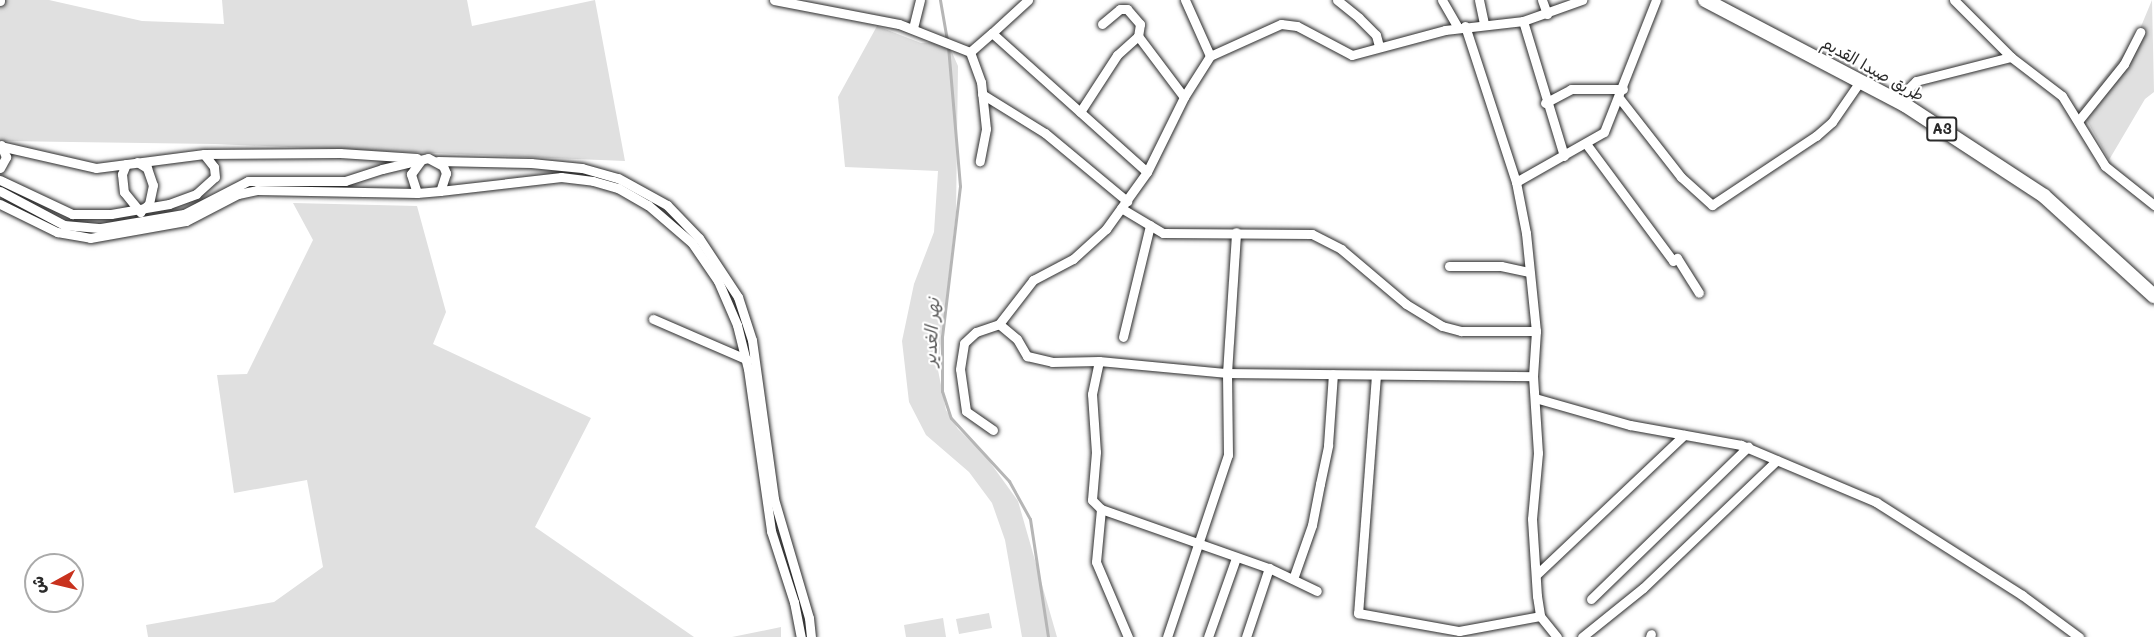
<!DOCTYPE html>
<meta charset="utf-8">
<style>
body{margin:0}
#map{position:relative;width:2154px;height:637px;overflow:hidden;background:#fff;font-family:Mali,"Playpen Sans Arabic",sans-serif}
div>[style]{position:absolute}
.green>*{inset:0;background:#e0e0e0}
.stream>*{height:3px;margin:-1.5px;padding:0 1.5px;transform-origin:1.5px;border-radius:1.5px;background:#b6b6b6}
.roads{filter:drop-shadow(0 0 2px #2b2b2b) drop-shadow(0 0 2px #2b2b2b)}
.minor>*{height:9px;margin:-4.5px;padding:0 4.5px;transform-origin:4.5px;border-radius:4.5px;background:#fff}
.highway>*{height:14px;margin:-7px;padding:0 7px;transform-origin:7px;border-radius:7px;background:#fff}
span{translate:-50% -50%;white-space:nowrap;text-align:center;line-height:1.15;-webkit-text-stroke:4.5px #fff;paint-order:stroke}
.shield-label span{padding:2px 4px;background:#fff;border:2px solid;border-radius:4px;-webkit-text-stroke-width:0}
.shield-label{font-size:15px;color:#2b2b2b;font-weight:700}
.street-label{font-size:16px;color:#2b2b2b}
.water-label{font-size:18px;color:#5c5c5c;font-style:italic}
.north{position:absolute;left:24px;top:553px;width:60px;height:60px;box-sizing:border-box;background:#fff;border:2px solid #aaa;border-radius:50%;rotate:262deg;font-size:16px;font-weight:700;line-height:24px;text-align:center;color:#2b2b2b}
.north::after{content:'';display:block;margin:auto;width:21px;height:27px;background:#c8321e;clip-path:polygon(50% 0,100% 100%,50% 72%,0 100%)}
</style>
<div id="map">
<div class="green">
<div style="clip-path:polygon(0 0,49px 0,142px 21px,224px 24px,222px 0,467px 0,472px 26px,595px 0,625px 161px,215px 144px,0 141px)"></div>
<div style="clip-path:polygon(2152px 0,2154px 92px,2145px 99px,2109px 160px,2080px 108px,2137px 36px)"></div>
<div style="clip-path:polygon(877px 26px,921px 43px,947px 41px,958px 66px,956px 213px,938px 370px,946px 410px,958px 429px,984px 454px,1018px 501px,1057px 637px,1022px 637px,1005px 540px,992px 503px,969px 472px,926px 435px,909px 402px,902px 341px,914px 284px,934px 232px,938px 171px,845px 167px,838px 97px)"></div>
<div style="clip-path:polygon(293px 203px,417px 206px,446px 312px,433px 344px,591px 418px,535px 527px,694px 637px,148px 637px,146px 625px,274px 602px,323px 567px,307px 480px,234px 493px,217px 375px,247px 374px,313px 240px)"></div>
<div style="clip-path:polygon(989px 613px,992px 628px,959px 634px,956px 619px)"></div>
<div style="clip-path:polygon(943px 618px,946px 637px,906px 637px,904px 625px)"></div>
<div style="clip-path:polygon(781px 627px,781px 637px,732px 637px)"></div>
</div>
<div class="stream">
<div style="left:940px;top:0;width:41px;rotate:80.1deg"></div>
<div style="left:948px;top:46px;width:141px;rotate:85.1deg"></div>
<div style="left:960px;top:186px;width:151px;rotate:96.8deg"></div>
<div style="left:942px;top:336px;width:55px;rotate:90deg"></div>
<div style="left:942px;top:391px;width:28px;rotate:72deg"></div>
<div style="left:951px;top:418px;width:86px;rotate:47.4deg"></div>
<div style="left:1009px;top:481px;width:43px;rotate:61.1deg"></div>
<div style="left:1030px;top:519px;width:119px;rotate:81.3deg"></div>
</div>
<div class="roads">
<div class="minor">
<div style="left:774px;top:0;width:127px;rotate:10.9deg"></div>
<div style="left:899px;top:24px;width:76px;rotate:21.5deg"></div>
<div style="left:970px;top:52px;width:32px;rotate:70deg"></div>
<div style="left:981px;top:82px;width:47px;rotate:83.9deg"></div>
<div style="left:986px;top:129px;width:33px;rotate:101deg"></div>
<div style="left:1185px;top:0;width:61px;rotate:65.9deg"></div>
<div style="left:1337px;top:0;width:28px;rotate:39deg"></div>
<div style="left:1359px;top:18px;width:24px;rotate:45deg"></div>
<div style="left:1376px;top:35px;width:11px;rotate:75deg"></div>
<div style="left:1442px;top:0;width:32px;rotate:60deg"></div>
<div style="left:1479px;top:0;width:25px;rotate:78deg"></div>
<div style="left:1542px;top:0;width:15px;rotate:70deg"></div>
<div style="left:1954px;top:0;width:81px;rotate:45deg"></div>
<div style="left:2011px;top:57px;width:64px;rotate:37.4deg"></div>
<div style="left:2062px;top:96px;width:82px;rotate:58.4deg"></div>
<div style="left:2105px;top:166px;width:63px;rotate:38.5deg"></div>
<div style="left:0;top:1px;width:1px;rotate:-90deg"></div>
<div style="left:1523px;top:21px;width:141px;rotate:73.1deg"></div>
<div style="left:1102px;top:24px;width:23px;rotate:-40deg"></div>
<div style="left:1120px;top:9px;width:7px"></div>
<div style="left:1127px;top:9px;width:20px;rotate:49deg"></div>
<div style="left:1140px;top:24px;width:12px;rotate:99deg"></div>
<div style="left:1465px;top:26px;width:164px;rotate:71.9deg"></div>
<div style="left:1516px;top:182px;width:52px;rotate:78.9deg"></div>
<div style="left:1526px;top:233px;width:99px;rotate:84.2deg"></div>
<div style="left:1536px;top:331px;width:45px;rotate:93.8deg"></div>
<div style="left:1533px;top:376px;width:77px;rotate:86.3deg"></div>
<div style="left:1538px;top:453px;width:66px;rotate:95.2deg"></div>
<div style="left:1532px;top:519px;width:77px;rotate:86.3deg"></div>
<div style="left:1537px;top:596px;width:20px;rotate:81deg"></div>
<div style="left:1540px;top:616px;width:27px;rotate:51deg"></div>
<div style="left:913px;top:28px;width:29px;rotate:-76deg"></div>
<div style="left:992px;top:33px;width:49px;rotate:-42.5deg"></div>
<div style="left:970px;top:52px;width:29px;rotate:-41deg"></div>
<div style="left:992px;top:33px;width:208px;rotate:41.9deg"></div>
<div style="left:982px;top:94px;width:74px;rotate:31.8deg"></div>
<div style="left:1045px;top:133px;width:107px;rotate:39.7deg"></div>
<div style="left:1620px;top:99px;width:99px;rotate:52deg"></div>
<div style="left:1681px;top:177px;width:42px;rotate:42.1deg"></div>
<div style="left:1712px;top:205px;width:125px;rotate:-33.6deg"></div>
<div style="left:1816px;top:136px;width:21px;rotate:-41deg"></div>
<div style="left:1832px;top:122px;width:51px;rotate:-55.4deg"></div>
<div style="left:1545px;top:103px;width:30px;rotate:-28deg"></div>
<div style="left:1571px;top:89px;width:52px"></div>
<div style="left:1905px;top:105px;width:14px;rotate:-86deg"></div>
<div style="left:1906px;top:91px;width:14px;rotate:-45deg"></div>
<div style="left:1916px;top:81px;width:98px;rotate:-14.2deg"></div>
<div style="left:1080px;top:112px;width:68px;rotate:-57deg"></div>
<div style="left:1117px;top:55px;width:28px;rotate:-42deg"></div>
<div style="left:1138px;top:36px;width:76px;rotate:53deg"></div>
<div style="left:2079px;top:120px;width:72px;rotate:-51.2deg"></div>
<div style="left:2124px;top:64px;width:36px;rotate:-63deg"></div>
<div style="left:1587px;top:145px;width:144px;rotate:53.4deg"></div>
<div style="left:1673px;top:261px;width:5px;rotate:-37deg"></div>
<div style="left:1677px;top:258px;width:41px;rotate:57.8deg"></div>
<div style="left:0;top:146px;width:98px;rotate:12.9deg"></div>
<div style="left:96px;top:168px;width:109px;rotate:-7.4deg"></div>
<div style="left:204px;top:154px;width:136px;rotate:-0.4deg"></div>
<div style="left:340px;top:153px;width:77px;rotate:3.7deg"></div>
<div style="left:438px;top:161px;width:93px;rotate:1.2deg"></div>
<div style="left:531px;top:163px;width:51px;rotate:5.6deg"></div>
<div style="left:582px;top:168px;width:37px;rotate:16deg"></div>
<div style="left:618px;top:178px;width:56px;rotate:28.9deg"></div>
<div style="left:667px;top:205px;width:46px;rotate:45.9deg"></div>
<div style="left:699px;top:238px;width:71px;rotate:56.5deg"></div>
<div style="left:738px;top:297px;width:45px;rotate:72deg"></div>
<div style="left:752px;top:340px;width:161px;rotate:82.1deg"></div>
<div style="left:774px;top:499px;width:124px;rotate:73.6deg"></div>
<div style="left:809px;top:618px;width:19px;rotate:84deg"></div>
<div style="left:137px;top:162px;width:12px;rotate:31deg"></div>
<div style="left:147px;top:168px;width:18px;rotate:71deg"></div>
<div style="left:153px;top:185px;width:19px;rotate:102deg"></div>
<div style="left:149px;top:204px;width:8px;rotate:140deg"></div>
<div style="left:126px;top:164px;width:11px;rotate:112deg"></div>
<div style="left:122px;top:174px;width:18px;rotate:84deg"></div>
<div style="left:124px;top:192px;width:26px;rotate:51deg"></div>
<div style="left:0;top:168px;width:13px;rotate:-61deg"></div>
<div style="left:6px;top:157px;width:13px;rotate:-113deg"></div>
<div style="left:0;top:180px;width:80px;rotate:25.3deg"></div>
<div style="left:72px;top:214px;width:39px"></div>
<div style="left:111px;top:214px;width:59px;rotate:-9.8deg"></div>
<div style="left:169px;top:204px;width:29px;rotate:-20deg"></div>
<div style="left:196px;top:194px;width:25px;rotate:-42deg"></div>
<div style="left:215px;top:177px;width:10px;rotate:-96deg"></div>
<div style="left:214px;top:167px;width:16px;rotate:-128deg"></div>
<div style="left:1516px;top:182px;width:101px;rotate:-29.6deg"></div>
<div style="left:1604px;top:132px;width:142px;rotate:-68.5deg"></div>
<div style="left:0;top:191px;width:72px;rotate:28deg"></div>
<div style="left:64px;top:225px;width:37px;rotate:5deg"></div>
<div style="left:101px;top:228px;width:84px;rotate:-9.6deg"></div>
<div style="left:184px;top:214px;width:72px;rotate:-27.3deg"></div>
<div style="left:248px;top:181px;width:97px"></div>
<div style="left:345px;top:181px;width:39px;rotate:-18deg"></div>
<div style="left:382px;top:169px;width:47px;rotate:-13.4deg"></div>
<div style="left:428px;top:158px;width:17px;rotate:28deg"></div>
<div style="left:443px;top:166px;width:8px;rotate:67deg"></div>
<div style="left:446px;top:173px;width:19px;rotate:108deg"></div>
<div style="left:440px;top:191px;width:23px;rotate:175deg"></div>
<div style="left:417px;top:193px;width:20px;rotate:-108deg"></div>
<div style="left:411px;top:174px;width:17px;rotate:-54deg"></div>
<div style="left:440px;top:191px;width:122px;rotate:-6.6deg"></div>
<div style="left:561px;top:177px;width:32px;rotate:7deg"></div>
<div style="left:593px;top:181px;width:26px;rotate:16deg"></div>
<div style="left:618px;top:188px;width:34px;rotate:30deg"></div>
<div style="left:648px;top:205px;width:58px;rotate:40.8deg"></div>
<div style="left:692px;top:243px;width:46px;rotate:55.6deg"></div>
<div style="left:718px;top:281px;width:48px;rotate:66.6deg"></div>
<div style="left:737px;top:325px;width:45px;rotate:76deg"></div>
<div style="left:748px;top:369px;width:164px;rotate:81.9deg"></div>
<div style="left:771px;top:531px;width:75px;rotate:72.1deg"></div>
<div style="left:794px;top:602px;width:36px;rotate:79deg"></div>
<div style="left:0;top:204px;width:64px;rotate:26.2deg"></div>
<div style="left:57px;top:232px;width:34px;rotate:10deg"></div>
<div style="left:90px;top:238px;width:97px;rotate:-10deg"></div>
<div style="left:186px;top:221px;width:59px;rotate:-27.4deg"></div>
<div style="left:238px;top:194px;width:19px;rotate:-12deg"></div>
<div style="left:257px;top:190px;width:160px;rotate:1.1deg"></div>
<div style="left:1121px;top:208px;width:49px;rotate:30.8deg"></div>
<div style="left:1163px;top:233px;width:149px;rotate:0.4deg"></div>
<div style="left:1312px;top:234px;width:33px;rotate:27deg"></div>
<div style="left:1341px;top:249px;width:85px;rotate:40.2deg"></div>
<div style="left:1406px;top:304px;width:42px;rotate:31.4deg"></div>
<div style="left:1442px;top:326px;width:20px;rotate:15deg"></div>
<div style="left:1461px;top:331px;width:75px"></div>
<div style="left:1449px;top:266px;width:52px"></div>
<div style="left:1501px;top:266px;width:29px;rotate:12deg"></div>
<div style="left:653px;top:319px;width:103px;rotate:23.3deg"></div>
<div style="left:999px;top:324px;width:23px;rotate:40deg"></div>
<div style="left:1017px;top:339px;width:20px;rotate:60deg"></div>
<div style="left:1027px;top:356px;width:26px;rotate:13deg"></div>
<div style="left:1052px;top:362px;width:47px;rotate:-1.2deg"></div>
<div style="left:1099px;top:361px;width:129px;rotate:5.4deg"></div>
<div style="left:1227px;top:373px;width:306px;rotate:0.6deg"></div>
<div style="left:1123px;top:337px;width:115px;rotate:-76.4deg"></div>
<div style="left:1099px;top:361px;width:34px;rotate:102deg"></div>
<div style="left:1092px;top:394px;width:58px;rotate:86.1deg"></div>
<div style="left:1096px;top:452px;width:48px;rotate:94.8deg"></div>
<div style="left:1092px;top:500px;width:13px;rotate:45deg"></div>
<div style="left:1101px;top:509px;width:53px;rotate:95.4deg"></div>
<div style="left:1096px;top:562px;width:82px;rotate:66.9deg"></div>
<div style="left:1376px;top:375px;width:239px;rotate:94.3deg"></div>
<div style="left:1358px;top:613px;width:103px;rotate:10.1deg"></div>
<div style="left:1459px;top:631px;width:82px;rotate:-10.5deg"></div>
<div style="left:1535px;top:398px;width:99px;rotate:15.9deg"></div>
<div style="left:1630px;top:425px;width:113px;rotate:10.2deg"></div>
<div style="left:1741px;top:445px;width:147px;rotate:22.9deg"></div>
<div style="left:1876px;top:502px;width:173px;rotate:32.5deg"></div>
<div style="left:2022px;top:595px;width:71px;rotate:36.4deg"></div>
<div style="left:993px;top:430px;width:33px;rotate:-145deg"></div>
<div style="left:966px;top:411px;width:42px;rotate:-98.1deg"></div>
<div style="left:960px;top:369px;width:26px;rotate:-81deg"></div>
<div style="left:964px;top:343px;width:16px;rotate:-43deg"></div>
<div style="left:976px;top:332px;width:24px;rotate:-19deg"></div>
<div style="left:999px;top:324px;width:56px;rotate:-52.3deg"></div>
<div style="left:1033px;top:280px;width:45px;rotate:-27.7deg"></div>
<div style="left:1073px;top:259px;width:45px;rotate:-42.3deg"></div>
<div style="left:1106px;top:229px;width:70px;rotate:-54.3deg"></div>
<div style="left:1147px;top:172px;width:84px;rotate:-63.7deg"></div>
<div style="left:1184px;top:97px;width:49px;rotate:-57.6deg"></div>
<div style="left:1210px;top:56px;width:78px;rotate:-24.3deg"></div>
<div style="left:1281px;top:24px;width:16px;rotate:7deg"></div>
<div style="left:1297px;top:26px;width:62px;rotate:27.8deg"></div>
<div style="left:1352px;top:55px;width:96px;rotate:-15deg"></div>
<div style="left:1445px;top:30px;width:79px;rotate:-6.6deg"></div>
<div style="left:1523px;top:21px;width:63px;rotate:-19.6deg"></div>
<div style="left:1101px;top:509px;width:178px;rotate:19.4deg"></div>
<div style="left:1269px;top:568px;width:53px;rotate:25.6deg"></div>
<div style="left:1536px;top:575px;width:204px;rotate:-43.4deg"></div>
<div style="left:1293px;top:579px;width:57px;rotate:-70.6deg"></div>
<div style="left:1312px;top:525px;width:42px;rotate:-79deg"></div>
<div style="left:1320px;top:484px;width:40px;rotate:-78deg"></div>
<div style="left:1328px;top:445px;width:71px;rotate:-86deg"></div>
<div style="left:1591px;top:599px;width:219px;rotate:-44.1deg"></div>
<div style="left:1167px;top:637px;width:192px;rotate:-71.5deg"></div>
<div style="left:1228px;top:455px;width:82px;rotate:-90.7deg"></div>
<div style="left:1227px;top:373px;width:141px;rotate:-86.3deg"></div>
<div style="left:1208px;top:637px;width:84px;rotate:-70.5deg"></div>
<div style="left:1246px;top:637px;width:73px;rotate:-71.6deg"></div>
<div style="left:1582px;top:637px;width:78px;rotate:-38.8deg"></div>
<div style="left:1643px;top:588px;width:185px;rotate:-43.7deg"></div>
<div style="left:1650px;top:637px;width:3px;rotate:-72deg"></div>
</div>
<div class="highway">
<div style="left:1705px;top:0;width:226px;rotate:27.7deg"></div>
<div style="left:1905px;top:105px;width:166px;rotate:33.2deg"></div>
<div style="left:2044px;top:196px;width:149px;rotate:42.3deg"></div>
</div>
</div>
<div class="shield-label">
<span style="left:1942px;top:129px">A3</span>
</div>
<div class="street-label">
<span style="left:1873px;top:69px;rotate:29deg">طريق صيدا القديم</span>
</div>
<div class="water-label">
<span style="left:931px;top:332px;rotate:-87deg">نهر الغدير</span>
</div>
<div class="north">ش</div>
</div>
